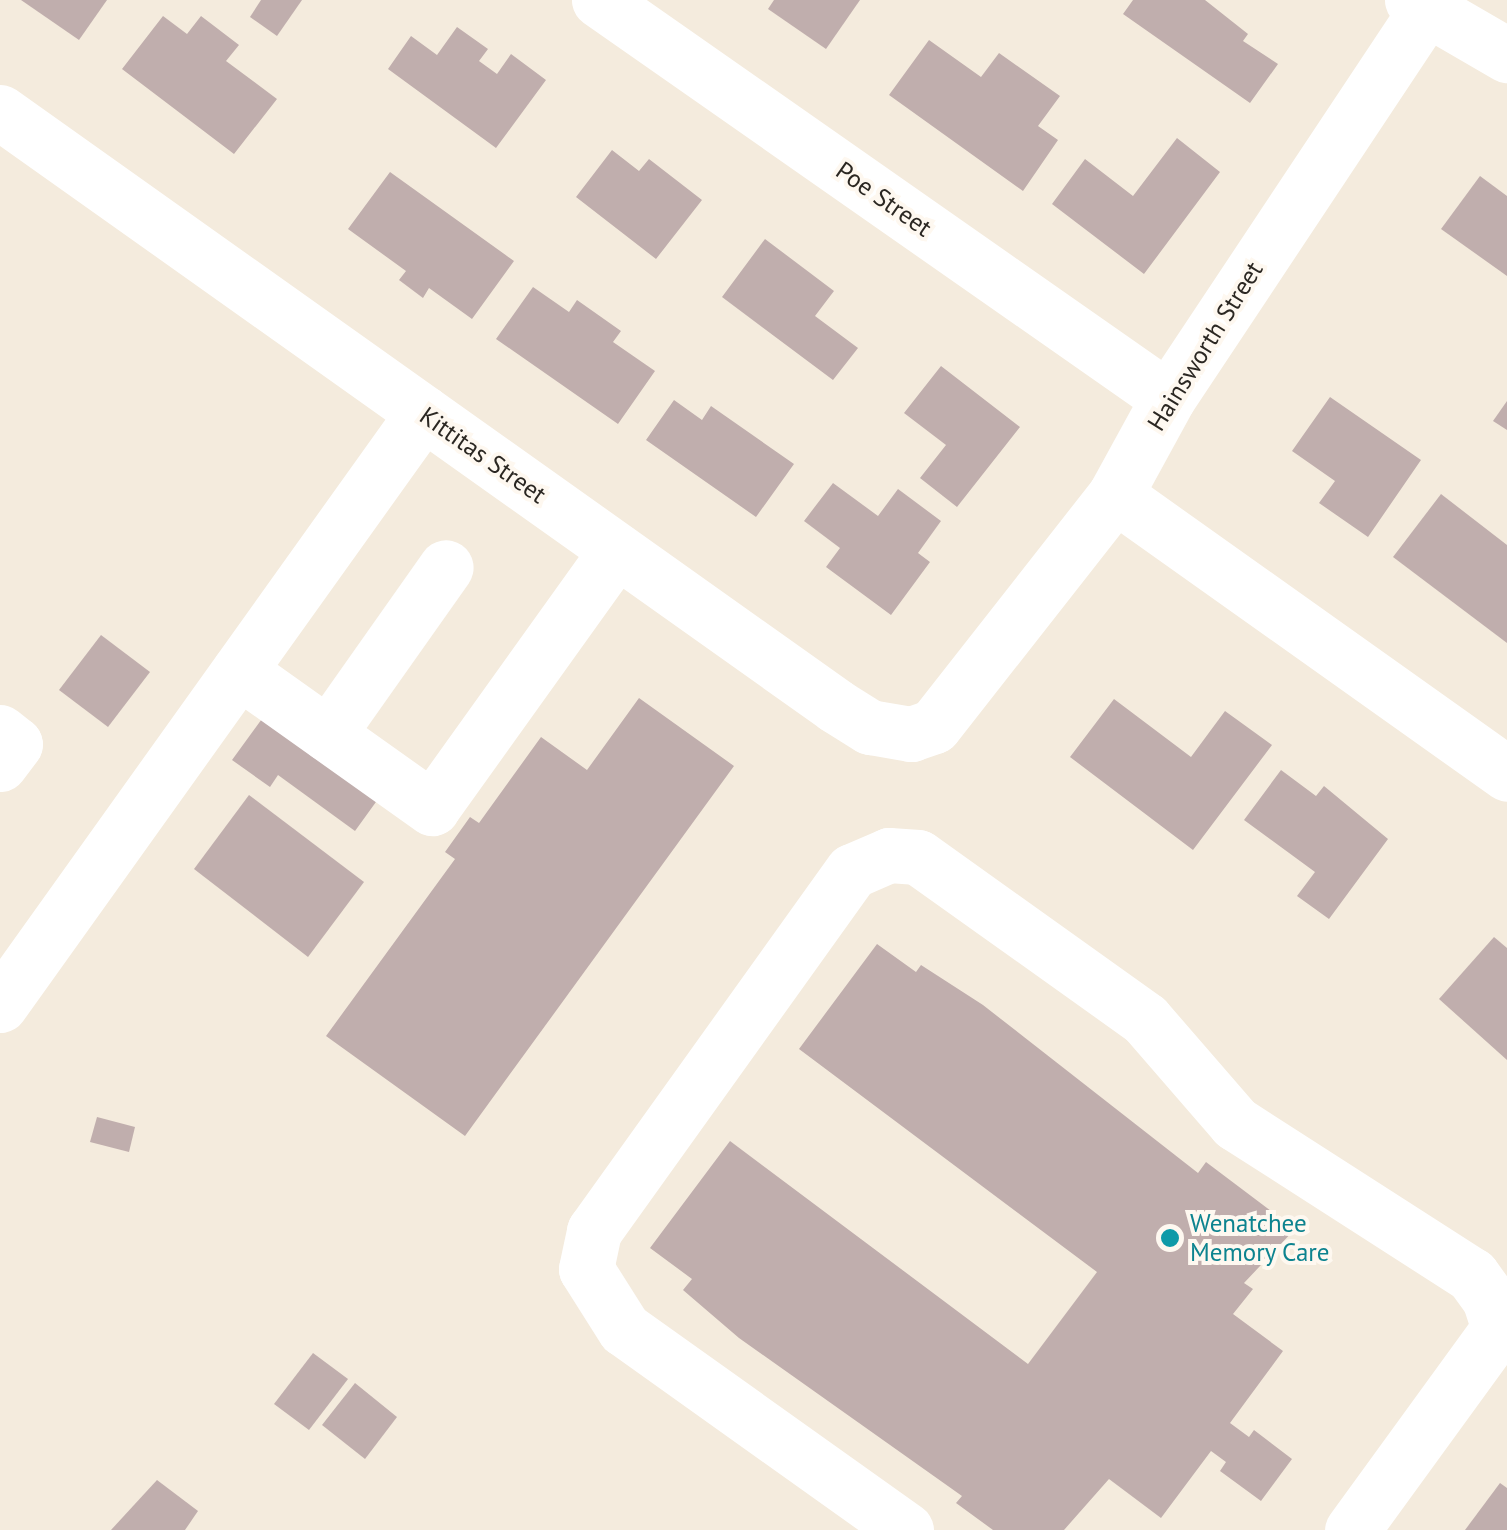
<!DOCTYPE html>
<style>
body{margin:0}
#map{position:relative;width:1507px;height:1530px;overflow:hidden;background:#f4ebdd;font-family:"PT Sans",sans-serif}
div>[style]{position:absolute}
.building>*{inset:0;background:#c0aead}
.minor>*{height:55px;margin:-27.5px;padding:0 27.5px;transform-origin:27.5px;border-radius:27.5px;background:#fff}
.dots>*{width:28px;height:28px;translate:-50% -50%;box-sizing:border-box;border:5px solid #fef8f0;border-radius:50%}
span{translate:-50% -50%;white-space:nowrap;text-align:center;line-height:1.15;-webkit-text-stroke:8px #fef8f0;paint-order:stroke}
.street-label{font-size:25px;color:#2b2722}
.culture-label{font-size:25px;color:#0d838f}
.left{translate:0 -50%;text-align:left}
</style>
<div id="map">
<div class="building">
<div style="clip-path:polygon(21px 0,107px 0,79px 40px)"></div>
<div style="clip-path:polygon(261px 0,302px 0,277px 36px,250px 17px)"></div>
<div style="clip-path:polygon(774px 0,860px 0,826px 49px,768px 9px)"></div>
<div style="clip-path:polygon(1133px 0,1205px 0,1248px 34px,1243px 41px,1278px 64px,1250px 103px,1123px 14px)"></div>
<div style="clip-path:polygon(163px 16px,187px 34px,201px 16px,239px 45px,226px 61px,277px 99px,234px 154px,122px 69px)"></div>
<div style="clip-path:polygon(457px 27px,488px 49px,479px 61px,497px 74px,511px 54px,546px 80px,496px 148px,388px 69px,411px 36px,437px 55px)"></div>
<div style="clip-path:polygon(929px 40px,981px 77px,999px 53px,1060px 96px,1038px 126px,1058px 140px,1023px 191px,889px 95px)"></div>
<div style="clip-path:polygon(1177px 138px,1220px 172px,1144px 274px,1052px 204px,1085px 159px,1133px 196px)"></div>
<div style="clip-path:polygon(612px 150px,639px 171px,649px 159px,702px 200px,656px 259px,576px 197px)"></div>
<div style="clip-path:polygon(390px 172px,514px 261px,472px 319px,429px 288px,423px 298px,399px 280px,406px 271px,348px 229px)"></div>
<div style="clip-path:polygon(1480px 176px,1507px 196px,1507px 276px,1441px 229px)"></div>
<div style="clip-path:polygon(765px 239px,834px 291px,815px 316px,858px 348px,833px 380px,722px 297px)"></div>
<div style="clip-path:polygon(533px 287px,569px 312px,577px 300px,621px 331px,613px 342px,655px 371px,618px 424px,496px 339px)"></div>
<div style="clip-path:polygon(941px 366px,1020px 427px,957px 507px,920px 478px,946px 445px,904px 413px)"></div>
<div style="clip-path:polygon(1330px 397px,1421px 460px,1368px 537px,1319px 503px,1335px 481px,1292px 451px)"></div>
<div style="clip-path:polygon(674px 400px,702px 420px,711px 406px,794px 464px,756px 517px,646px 440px)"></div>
<div style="clip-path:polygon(1507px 401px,1507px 430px,1493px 421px)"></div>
<div style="clip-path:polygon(833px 483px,878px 516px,898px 489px,941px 521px,918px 553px,930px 562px,891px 615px,826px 567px,840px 548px,804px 521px)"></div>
<div style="clip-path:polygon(1441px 494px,1507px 545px,1507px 643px,1393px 557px)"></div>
<div style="clip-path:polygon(101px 635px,150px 672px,108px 727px,59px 690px)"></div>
<div style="clip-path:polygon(639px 698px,734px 766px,465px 1136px,326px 1036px,455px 859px,445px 852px,470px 817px,479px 823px,541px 737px,587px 770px)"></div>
<div style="clip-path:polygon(1114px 699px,1191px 757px,1225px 711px,1272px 745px,1193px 850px,1070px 757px)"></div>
<div style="clip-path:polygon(267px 712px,381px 795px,355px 831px,278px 775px,270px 787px,232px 760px)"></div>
<div style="clip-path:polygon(1281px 770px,1316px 796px,1324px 786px,1388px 839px,1329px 919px,1297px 896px,1315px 872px,1244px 820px)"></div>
<div style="clip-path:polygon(249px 795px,364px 882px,308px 957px,194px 869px)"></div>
<div style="clip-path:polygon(1494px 937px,1507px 948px,1507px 1060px,1439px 999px)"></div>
<div style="clip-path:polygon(877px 944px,916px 972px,921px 965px,983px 1005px,1198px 1173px,1206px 1162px,1295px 1229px,1244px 1283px,1253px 1289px,1233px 1314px,1283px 1351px,1230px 1423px,1249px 1437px,1254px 1430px,1292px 1459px,1261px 1501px,1220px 1471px,1226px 1462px,1211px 1451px,1161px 1518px,1109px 1479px,1064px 1530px,993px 1530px,956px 1503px,962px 1496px,739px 1338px,683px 1290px,692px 1279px,650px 1248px,730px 1141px,1028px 1364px,1097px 1272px,799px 1049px)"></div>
<div style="clip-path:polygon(97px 1117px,135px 1127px,129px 1152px,90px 1142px)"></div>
<div style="clip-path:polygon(313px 1353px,348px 1379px,309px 1430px,274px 1404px)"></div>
<div style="clip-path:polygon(355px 1383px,397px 1417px,365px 1459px,322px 1425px)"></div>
<div style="clip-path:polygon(157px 1480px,198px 1511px,185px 1530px,111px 1530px)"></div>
<div style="clip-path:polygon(1500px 1483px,1507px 1488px,1507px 1530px,1465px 1530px)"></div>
</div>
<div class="minor">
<div style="left:599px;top:0;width:694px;rotate:34.97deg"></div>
<div style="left:1412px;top:0;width:110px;rotate:30.1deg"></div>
<div style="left:0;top:112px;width:1026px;rotate:35.39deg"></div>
<div style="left:836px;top:706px;width:40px;rotate:32deg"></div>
<div style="left:870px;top:727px;width:42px;rotate:9.7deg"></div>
<div style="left:911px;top:734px;width:24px;rotate:-19deg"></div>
<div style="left:934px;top:726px;width:293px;rotate:-51.9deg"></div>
<div style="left:1115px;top:495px;width:111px;rotate:-61.3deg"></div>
<div style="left:1168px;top:398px;width:478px;rotate:-56.4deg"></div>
<div style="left:1115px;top:495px;width:481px;rotate:35.4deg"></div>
<div style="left:239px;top:671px;width:237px;rotate:35.4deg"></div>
<div style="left:432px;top:808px;width:317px;rotate:-54.4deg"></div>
<div style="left:0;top:732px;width:19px;rotate:39deg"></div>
<div style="left:15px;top:744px;width:25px;rotate:127deg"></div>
<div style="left:328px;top:734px;width:204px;rotate:-54.8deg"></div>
<div style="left:0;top:1005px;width:728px;rotate:-54.45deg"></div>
<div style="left:906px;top:1530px;width:346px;rotate:-144.5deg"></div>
<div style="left:624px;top:1329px;width:71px;rotate:-122.3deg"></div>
<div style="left:586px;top:1269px;width:39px;rotate:-78deg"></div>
<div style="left:594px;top:1231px;width:443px;rotate:-54.4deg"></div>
<div style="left:852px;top:871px;width:40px;rotate:-23.4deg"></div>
<div style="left:889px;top:855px;width:29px;rotate:4deg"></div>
<div style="left:918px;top:857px;width:279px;rotate:35.5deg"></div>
<div style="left:1145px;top:1019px;width:138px;rotate:49.1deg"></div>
<div style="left:1235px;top:1123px;width:282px;rotate:32.7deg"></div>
<div style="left:1472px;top:1275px;width:29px;rotate:54deg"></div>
<div style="left:1489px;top:1298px;width:32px;rotate:72deg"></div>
<div style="left:1499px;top:1328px;width:250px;rotate:126deg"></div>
</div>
<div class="dots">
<div style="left:1170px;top:1238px;background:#0f9aa8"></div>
</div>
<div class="street-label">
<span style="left:884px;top:199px;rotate:35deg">Poe Street</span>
<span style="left:1205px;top:346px;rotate:-58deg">Hainsworth Street</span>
<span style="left:483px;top:455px;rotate:35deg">Kittitas Street</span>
</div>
<div class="culture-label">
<span class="left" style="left:1190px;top:1238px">Wenatchee<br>Memory Care</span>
</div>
</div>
